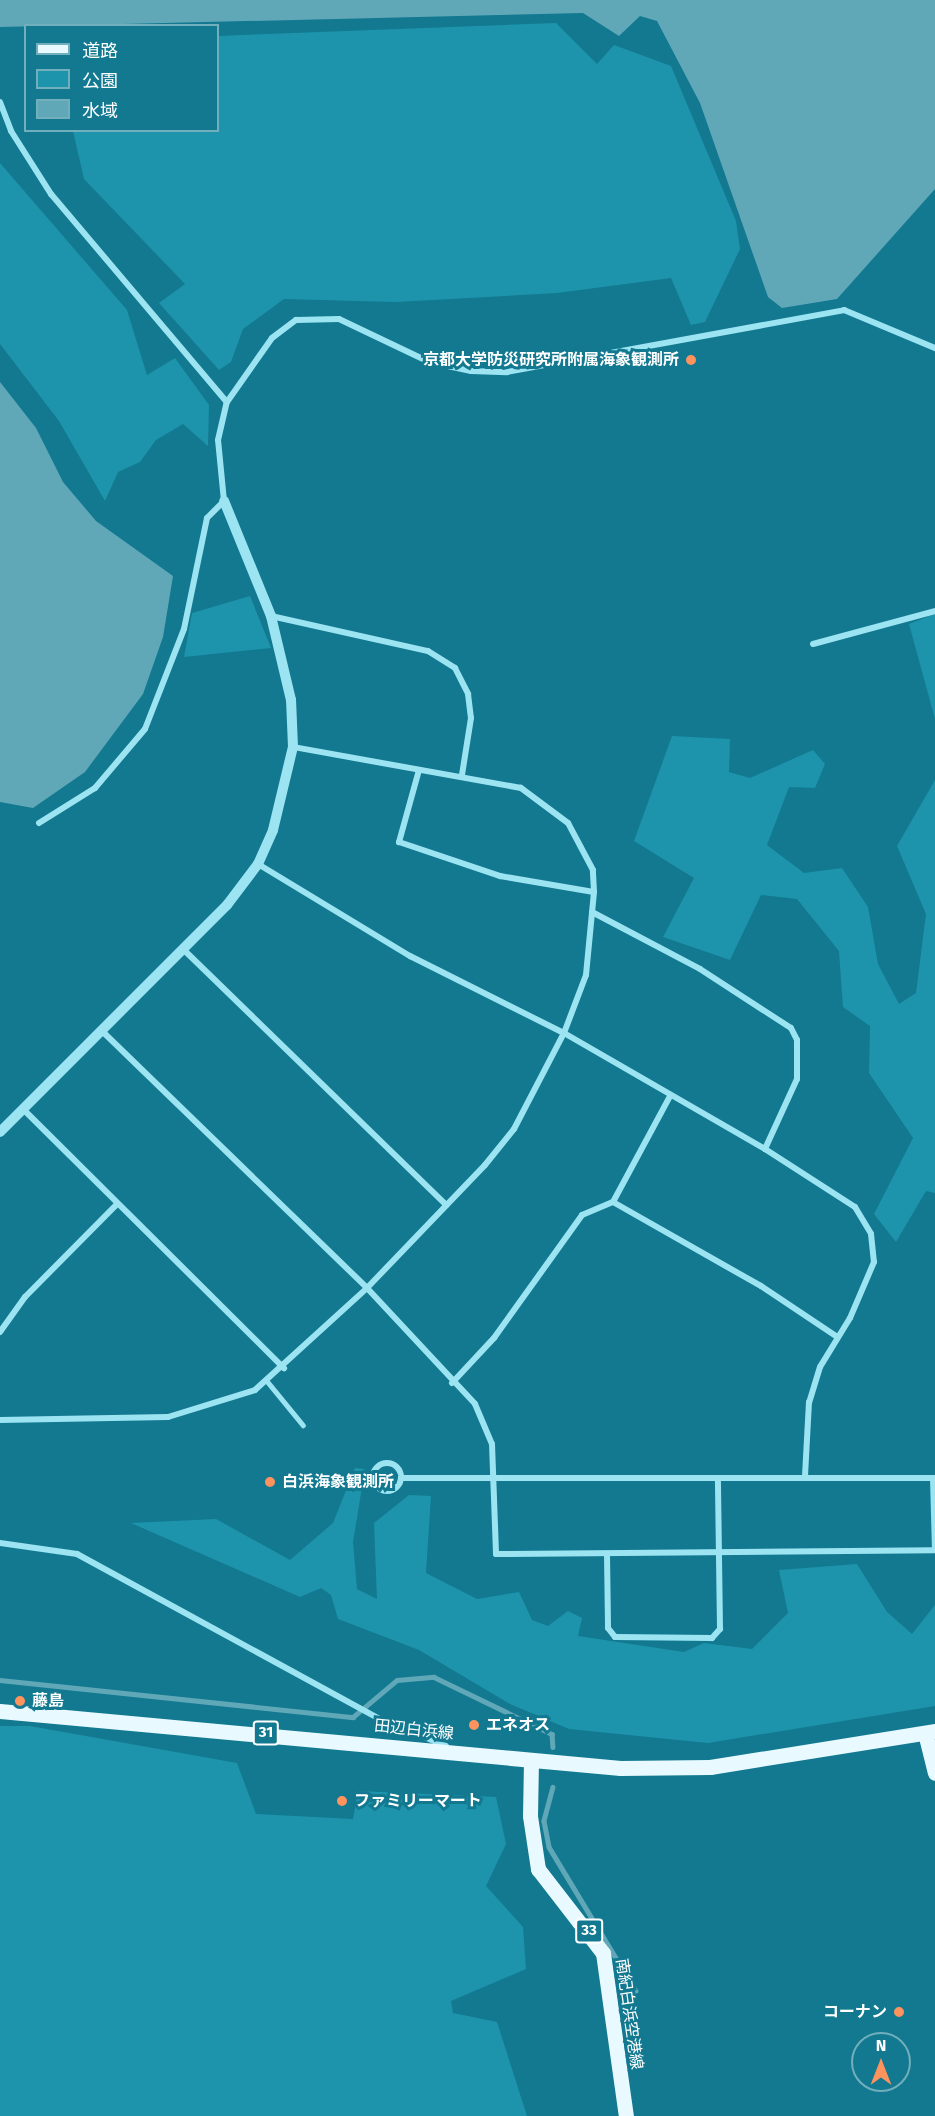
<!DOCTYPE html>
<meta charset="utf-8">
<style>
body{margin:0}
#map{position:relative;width:935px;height:2116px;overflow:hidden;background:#127990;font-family:"Fira Sans","Noto Sans JP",sans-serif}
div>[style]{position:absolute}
.green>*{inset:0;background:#1d94ac}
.water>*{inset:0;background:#60a8b8}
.stream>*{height:4.5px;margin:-2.25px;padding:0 2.25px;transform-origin:2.25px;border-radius:2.25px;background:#60a8b8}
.service>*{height:4.5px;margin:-2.25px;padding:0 2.25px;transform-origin:2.25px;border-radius:2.25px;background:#9de4f2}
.minor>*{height:6px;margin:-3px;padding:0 3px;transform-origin:3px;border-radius:3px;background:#9de4f2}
.minor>.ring{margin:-3px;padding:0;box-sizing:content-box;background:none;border:6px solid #9de4f2;border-radius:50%}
.tertiary>*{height:10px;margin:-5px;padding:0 5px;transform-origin:5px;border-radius:5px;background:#9de4f2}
.primary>*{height:15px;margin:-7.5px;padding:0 7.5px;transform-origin:7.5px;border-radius:7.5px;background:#e8faff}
.dots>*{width:16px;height:16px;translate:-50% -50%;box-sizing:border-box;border:3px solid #127990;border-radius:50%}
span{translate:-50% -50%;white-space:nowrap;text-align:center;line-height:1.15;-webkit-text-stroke:6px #127990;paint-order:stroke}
.shield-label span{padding:2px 4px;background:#127990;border:2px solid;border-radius:4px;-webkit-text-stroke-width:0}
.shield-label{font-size:15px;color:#fff;font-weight:700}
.poi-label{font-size:16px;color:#fff;font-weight:700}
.right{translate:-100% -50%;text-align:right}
.left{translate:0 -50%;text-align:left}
.street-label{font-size:16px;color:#fff}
.legend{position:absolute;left:24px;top:24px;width:195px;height:108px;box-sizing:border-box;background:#127990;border:2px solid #71afbc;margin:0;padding:8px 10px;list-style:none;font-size:18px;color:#fff}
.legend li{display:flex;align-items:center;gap:12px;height:30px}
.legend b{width:30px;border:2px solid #71afbc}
.north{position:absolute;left:851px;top:2032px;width:60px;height:60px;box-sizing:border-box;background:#127990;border:2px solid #71afbc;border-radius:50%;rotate:0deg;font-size:16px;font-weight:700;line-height:24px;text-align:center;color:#fff}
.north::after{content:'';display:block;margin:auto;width:21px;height:27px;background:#ff935e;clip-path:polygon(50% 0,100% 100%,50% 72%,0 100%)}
</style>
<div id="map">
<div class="green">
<div style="clip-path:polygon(556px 23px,597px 64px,614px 45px,671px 66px,736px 221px,740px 249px,705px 322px,691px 325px,671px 278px,557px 293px,396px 302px,284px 299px,243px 329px,231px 362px,219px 370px,159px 303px,185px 284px,84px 179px,73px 131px,218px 130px,218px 36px)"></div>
<div style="clip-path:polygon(0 163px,127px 310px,147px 375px,175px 358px,209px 405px,208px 446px,183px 424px,156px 440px,140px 462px,118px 472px,105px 501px,59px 421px,0 344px)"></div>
<div style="clip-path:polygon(250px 596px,271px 648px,184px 657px,192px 613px)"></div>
<div style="clip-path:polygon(935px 614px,935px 719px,909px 624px)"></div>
<div style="clip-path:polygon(672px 736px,730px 739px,729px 772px,750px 778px,813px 750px,825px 764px,815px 788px,789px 787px,767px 845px,804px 873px,842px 868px,868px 907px,878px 964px,899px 1004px,916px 993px,926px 914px,897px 846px,935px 780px,935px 1193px,926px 1191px,896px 1242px,874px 1214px,913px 1138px,869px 1073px,870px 1026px,843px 1007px,839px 951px,797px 899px,761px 895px,730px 960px,663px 937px,694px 878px,634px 841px)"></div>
<div style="clip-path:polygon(355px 1468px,365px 1469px,353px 1542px,357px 1589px,377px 1599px,374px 1523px,409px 1495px,431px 1496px,426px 1573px,477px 1599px,519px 1592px,532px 1620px,548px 1626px,568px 1611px,582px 1618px,578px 1636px,684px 1652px,704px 1643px,752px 1649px,788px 1613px,779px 1570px,857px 1564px,887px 1612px,912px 1634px,935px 1605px,935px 1706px,708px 1743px,569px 1729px,510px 1704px,419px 1650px,338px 1619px,331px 1595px,321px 1588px,300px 1597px,131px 1523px,216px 1519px,290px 1560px,333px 1523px)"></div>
<div style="clip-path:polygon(0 1726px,30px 1726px,237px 1763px,256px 1814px,353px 1819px,358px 1791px,496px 1797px,506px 1844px,486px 1886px,523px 1927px,526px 1969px,451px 2001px,453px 2013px,497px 2022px,527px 2116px,0 2116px)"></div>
</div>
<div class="water">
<div style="clip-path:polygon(0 0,935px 0,935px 189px,837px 299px,782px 308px,768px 297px,700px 103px,657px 21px,640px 16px,619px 36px,583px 13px,0 27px)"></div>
<div style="clip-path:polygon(0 382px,36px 428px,63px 482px,96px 521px,173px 576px,163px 637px,143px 694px,85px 772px,33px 808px,0 802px)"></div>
</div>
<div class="stream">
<div style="left:0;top:1680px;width:355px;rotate:6deg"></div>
<div style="left:353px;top:1717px;width:57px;rotate:-40.1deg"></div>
<div style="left:397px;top:1680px;width:37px;rotate:-5deg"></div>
<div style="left:434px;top:1677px;width:131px;rotate:25.8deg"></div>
<div style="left:552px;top:1734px;width:13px;rotate:86deg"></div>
<div style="left:553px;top:1787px;width:35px;rotate:105deg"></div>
<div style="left:544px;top:1821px;width:26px;rotate:79deg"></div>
<div style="left:549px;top:1847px;width:168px;rotate:58.9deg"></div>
</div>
<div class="service">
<div style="left:267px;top:1381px;width:57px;rotate:50.7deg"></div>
</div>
<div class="minor">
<div style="left:0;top:102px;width:31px;rotate:69deg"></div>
<div style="left:11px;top:131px;width:75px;rotate:57.6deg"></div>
<div style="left:51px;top:194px;width:272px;rotate:49.8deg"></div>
<div style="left:271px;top:616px;width:161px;rotate:12.6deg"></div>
<div style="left:428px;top:651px;width:32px;rotate:32deg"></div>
<div style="left:455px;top:668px;width:29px;rotate:63deg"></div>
<div style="left:468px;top:694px;width:24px;rotate:83deg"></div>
<div style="left:471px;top:718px;width:58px;rotate:99deg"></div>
<div style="left:813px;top:644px;width:126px;rotate:-15.1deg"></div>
<div style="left:419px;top:770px;width:75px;rotate:105.5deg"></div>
<div style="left:399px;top:842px;width:107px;rotate:18.6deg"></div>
<div style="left:500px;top:876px;width:95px;rotate:9.7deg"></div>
<div style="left:39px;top:823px;width:66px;rotate:-32deg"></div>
<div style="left:95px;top:788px;width:77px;rotate:-49.7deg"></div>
<div style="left:145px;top:729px;width:107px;rotate:-68.7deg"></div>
<div style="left:184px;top:629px;width:113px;rotate:-78.3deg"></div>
<div style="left:207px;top:518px;width:24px;rotate:-45deg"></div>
<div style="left:224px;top:501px;width:61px;rotate:-95.6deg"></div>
<div style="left:218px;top:440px;width:39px;rotate:-77deg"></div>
<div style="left:227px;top:402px;width:78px;rotate:-54.9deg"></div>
<div style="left:272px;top:338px;width:30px;rotate:-37deg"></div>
<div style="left:296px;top:320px;width:43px;rotate:-1.3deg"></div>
<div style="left:339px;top:319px;width:100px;rotate:25.5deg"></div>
<div style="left:429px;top:362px;width:43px;rotate:12.1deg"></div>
<div style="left:471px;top:371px;width:36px;rotate:2deg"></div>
<div style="left:507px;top:372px;width:343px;rotate:-10.4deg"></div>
<div style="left:844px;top:310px;width:99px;rotate:22.7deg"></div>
<div style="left:258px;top:864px;width:178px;rotate:31.2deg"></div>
<div style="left:410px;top:956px;width:172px;rotate:26.6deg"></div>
<div style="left:564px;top:1033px;width:232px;rotate:30deg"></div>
<div style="left:765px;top:1149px;width:107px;rotate:32.8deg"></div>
<div style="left:855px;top:1207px;width:31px;rotate:59deg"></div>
<div style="left:871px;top:1234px;width:28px;rotate:84deg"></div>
<div style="left:874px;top:1262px;width:61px;rotate:113.2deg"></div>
<div style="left:850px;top:1318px;width:57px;rotate:121.5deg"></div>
<div style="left:820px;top:1367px;width:37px;rotate:107deg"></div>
<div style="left:809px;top:1402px;width:75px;rotate:93.1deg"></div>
<div style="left:592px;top:912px;width:122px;rotate:27.8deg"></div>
<div style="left:700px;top:969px;width:108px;rotate:33deg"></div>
<div style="left:791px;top:1028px;width:13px;rotate:63deg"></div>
<div style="left:797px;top:1040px;width:39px;rotate:90deg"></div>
<div style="left:797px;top:1079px;width:77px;rotate:114.6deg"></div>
<div style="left:184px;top:950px;width:366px;rotate:44.2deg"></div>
<div style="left:103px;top:1032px;width:368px;rotate:44.1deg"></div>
<div style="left:367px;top:1288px;width:158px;rotate:47deg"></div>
<div style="left:475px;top:1404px;width:43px;rotate:67deg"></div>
<div style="left:492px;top:1444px;width:110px;rotate:87.9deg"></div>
<div style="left:496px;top:1554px;width:439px;rotate:-0.5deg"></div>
<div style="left:935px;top:1550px;width:72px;rotate:-91.6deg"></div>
<div style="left:23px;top:1109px;width:368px;rotate:44.8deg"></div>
<div style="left:613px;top:1202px;width:170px;rotate:29.6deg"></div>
<div style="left:761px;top:1286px;width:90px;rotate:33.7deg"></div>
<div style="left:0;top:1332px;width:43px;rotate:-54.5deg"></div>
<div style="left:25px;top:1297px;width:129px;rotate:-45.3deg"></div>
<div style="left:452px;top:1383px;width:62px;rotate:-47deg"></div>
<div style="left:494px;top:1338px;width:151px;rotate:-54.4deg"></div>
<div style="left:582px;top:1215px;width:34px;rotate:-23deg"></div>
<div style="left:613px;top:1202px;width:120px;rotate:-61.7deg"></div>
<div style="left:0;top:1420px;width:168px;rotate:-1deg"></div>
<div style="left:168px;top:1417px;width:91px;rotate:-17.2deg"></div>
<div style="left:255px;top:1390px;width:151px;rotate:-42.3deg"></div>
<div style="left:367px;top:1288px;width:170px;rotate:-46.2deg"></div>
<div style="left:485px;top:1165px;width:46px;rotate:-51.1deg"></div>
<div style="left:514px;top:1129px;width:108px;rotate:-62.5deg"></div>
<div style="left:564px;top:1033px;width:62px;rotate:-69.2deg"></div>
<div style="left:586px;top:975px;width:83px;rotate:-84.5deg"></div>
<div style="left:594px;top:892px;width:22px;rotate:-93deg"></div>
<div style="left:593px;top:870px;width:53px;rotate:-118deg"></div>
<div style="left:568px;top:823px;width:59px;rotate:-143.3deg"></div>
<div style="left:521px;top:788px;width:232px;rotate:-169.8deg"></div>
<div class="ring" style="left:373px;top:1463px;width:22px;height:22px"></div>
<div style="left:401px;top:1478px;width:533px"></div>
<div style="left:0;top:1543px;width:78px;rotate:8.1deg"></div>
<div style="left:77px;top:1554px;width:345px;rotate:28.6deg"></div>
<div style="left:380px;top:1719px;width:71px;rotate:22.2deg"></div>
<div style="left:607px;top:1554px;width:74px;rotate:89.2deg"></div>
<div style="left:608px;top:1628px;width:11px;rotate:52deg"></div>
<div style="left:615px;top:1637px;width:97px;rotate:0.6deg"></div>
<div style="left:712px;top:1638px;width:12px;rotate:-48deg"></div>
<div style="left:720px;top:1629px;width:150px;rotate:-90.8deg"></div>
</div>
<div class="tertiary">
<div style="left:0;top:1132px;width:321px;rotate:-45deg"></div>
<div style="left:227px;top:905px;width:51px;rotate:-52.9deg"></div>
<div style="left:258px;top:864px;width:37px;rotate:-66deg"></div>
<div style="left:273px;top:830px;width:85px;rotate:-76.5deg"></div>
<div style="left:293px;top:747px;width:47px;rotate:-92.4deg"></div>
<div style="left:291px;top:700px;width:86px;rotate:-103.4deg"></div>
<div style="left:271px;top:616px;width:124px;rotate:-112.2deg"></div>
</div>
<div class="primary">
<div style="left:0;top:1711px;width:623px;rotate:5.25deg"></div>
<div style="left:620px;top:1768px;width:90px;rotate:-0.6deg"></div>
<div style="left:710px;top:1767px;width:228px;rotate:-9.1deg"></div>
<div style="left:925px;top:1733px;width:41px;rotate:76deg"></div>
<div style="left:531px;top:1760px;width:56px;rotate:91deg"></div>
<div style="left:530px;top:1816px;width:54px;rotate:81.4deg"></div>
<div style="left:538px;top:1869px;width:106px;rotate:52.3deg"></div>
<div style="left:603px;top:1953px;width:165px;rotate:82deg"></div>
</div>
<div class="dots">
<div style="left:691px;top:360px;background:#ff935e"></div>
<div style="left:270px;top:1482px;background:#ff935e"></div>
<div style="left:20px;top:1701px;background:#ff935e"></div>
<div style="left:474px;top:1725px;background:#ff935e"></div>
<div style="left:342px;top:1801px;background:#ff935e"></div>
<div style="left:899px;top:2012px;background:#ff935e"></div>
</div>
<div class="shield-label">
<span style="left:266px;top:1733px">31</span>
<span style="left:589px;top:1931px">33</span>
</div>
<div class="poi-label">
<span class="right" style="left:679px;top:360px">京都大学防災研究所附属海象観測所</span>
<span class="left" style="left:282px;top:1482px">白浜海象観測所</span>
<span class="left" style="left:32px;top:1701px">藤島</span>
<span class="left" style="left:486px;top:1725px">エネオス</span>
<span class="left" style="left:354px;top:1801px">ファミリーマート</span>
<span class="right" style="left:887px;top:2012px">コーナン</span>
</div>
<div class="street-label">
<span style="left:414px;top:1730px;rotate:6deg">田辺白浜線</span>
<span style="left:629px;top:2014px;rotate:82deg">南紀白浜空港線</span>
</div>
<ul class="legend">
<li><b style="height:8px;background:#e8faff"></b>道路</li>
<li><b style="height:16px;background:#1d94ac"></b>公園</li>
<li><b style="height:16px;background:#60a8b8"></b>水域</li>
</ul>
<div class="north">N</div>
</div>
